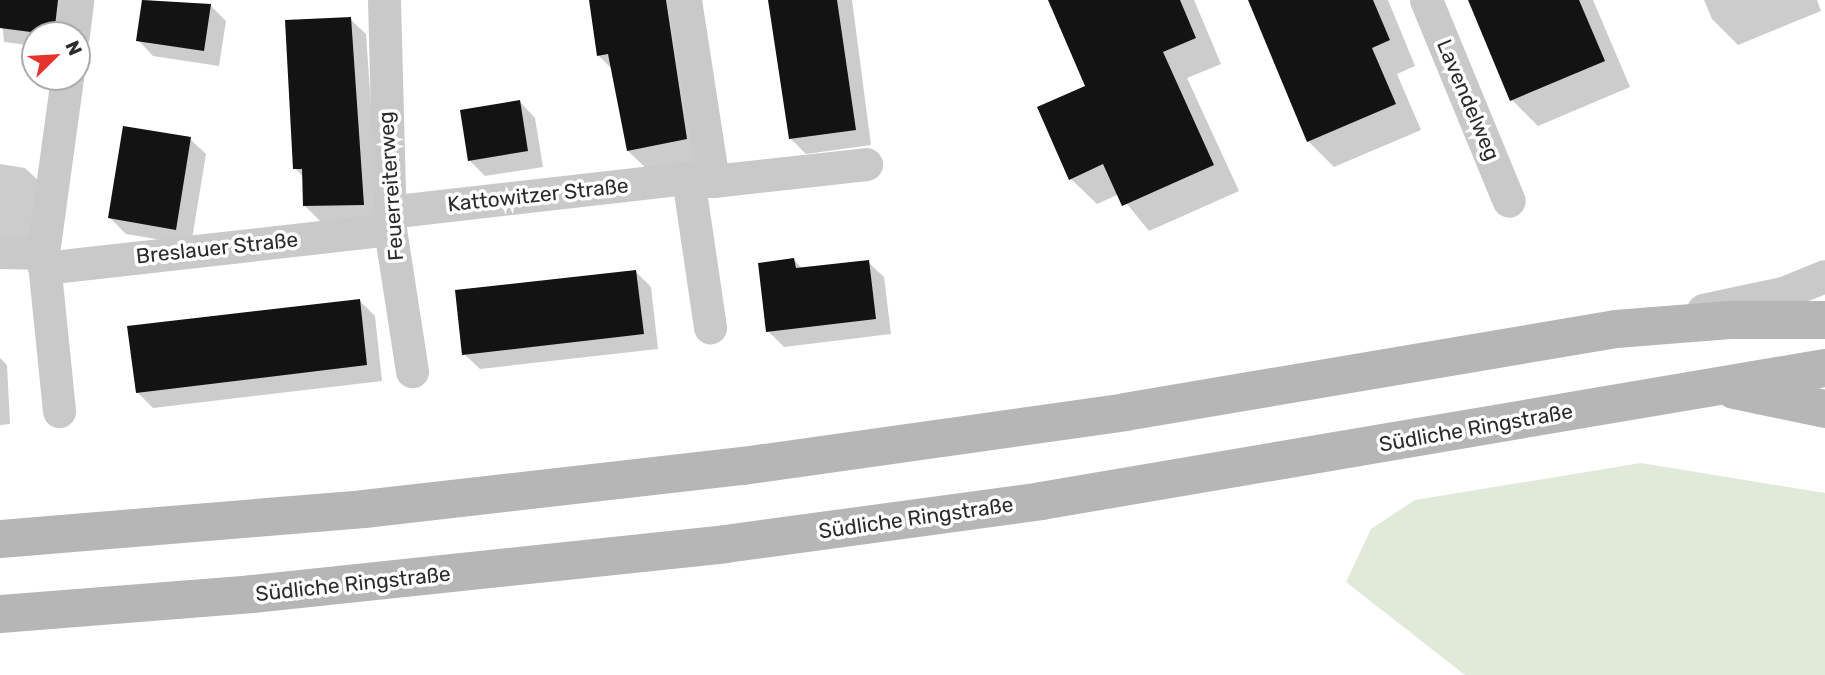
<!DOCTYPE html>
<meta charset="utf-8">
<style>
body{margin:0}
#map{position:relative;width:1825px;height:675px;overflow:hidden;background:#fff;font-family:Rubik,sans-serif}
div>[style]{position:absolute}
.green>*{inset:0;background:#e1ead9}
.shadow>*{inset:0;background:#0003}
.building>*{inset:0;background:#131313}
.street>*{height:33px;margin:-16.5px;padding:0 16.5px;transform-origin:16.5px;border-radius:16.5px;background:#c9c9c9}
.secondary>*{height:38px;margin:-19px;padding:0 19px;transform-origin:19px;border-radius:19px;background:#b6b6b6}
span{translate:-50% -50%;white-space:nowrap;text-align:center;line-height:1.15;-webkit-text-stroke:7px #fff;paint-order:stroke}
.street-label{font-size:21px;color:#2c2c2c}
.north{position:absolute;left:21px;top:21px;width:70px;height:70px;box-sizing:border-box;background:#fff;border:2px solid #ababab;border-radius:50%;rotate:66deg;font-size:19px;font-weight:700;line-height:28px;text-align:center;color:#2c2c2c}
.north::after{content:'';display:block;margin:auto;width:24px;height:32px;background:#e5342d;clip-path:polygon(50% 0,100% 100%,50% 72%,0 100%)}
</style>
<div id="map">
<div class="green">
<div style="clip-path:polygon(1641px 463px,1825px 493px,1825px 675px,1465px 675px,1346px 582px,1371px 529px,1415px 500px)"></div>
</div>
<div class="shadow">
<div style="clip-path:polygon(0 0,77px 0,72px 35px,35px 35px,35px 46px,4px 42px)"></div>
<div style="clip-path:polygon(143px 0,210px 5px,226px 21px,219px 66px,153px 56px,138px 40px)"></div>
<div style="clip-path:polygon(591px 0,678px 0,708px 160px,650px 172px,628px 151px,612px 69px,598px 55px)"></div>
<div style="clip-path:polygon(769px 0,852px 0,871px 145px,806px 154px,791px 139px)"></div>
<div style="clip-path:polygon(1050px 0,1194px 0,1221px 64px,1187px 78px,1239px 191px,1149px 231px,1119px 194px,1097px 204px,1071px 179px,1087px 87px)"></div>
<div style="clip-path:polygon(1249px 0,1388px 0,1415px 66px,1397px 74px,1421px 130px,1334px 167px,1308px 141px)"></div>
<div style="clip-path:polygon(1470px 0,1593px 0,1630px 87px,1538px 126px,1512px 100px)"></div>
<div style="clip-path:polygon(1704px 0,1817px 0,1821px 11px,1738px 45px,1712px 19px)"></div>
<div style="clip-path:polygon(350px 19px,366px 34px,379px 220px,320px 221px,304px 205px,304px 178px,295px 168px)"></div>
<div style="clip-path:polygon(520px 102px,535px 118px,543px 167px,485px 176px,469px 160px)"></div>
<div style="clip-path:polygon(190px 139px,206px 154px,191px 245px,126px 234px,110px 218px)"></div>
<div style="clip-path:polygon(0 164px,25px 168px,41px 183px,32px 244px,0 240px)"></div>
<div style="clip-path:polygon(794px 260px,803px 269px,868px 262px,884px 277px,891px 334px,784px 347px,768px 331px)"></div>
<div style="clip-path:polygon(635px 271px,651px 287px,658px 349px,480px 369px,464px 354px)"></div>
<div style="clip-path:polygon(359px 300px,375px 316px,382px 381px,153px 408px,137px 392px)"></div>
<div style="clip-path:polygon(0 358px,7px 365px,10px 424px,0 425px)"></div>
</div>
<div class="building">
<div style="clip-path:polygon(0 0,58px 0,54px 35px,0 28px)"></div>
<div style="clip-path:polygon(142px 0,211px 4px,204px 51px,136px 41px)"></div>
<div style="clip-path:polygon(589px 0,666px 0,687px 139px,627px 151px,608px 54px,597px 56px)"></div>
<div style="clip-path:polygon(768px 0,837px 0,856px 130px,789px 139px)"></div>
<div style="clip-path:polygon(1048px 0,1180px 0,1196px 38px,1163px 52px,1214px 165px,1122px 206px,1103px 164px,1069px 180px,1037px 107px,1085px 86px)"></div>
<div style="clip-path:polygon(1248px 0,1373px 0,1390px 40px,1372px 48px,1396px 104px,1307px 142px)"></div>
<div style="clip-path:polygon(1468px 0,1579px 0,1605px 61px,1510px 101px)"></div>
<div style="clip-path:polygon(351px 17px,364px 205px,303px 206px,302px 169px,293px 169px,285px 20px)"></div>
<div style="clip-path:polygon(520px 100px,528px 151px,468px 161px,460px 110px)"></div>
<div style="clip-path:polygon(123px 126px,191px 137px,176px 230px,108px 218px)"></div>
<div style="clip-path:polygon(794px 258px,796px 268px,869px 260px,876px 319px,766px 332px,758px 263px)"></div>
<div style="clip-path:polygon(636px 270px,644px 334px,462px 355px,455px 290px)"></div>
<div style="clip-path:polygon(360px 299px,367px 365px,136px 393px,127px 326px)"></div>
</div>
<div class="street">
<div style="left:384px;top:0;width:229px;rotate:88.5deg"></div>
<div style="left:390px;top:229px;width:144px;rotate:81.2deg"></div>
<div style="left:685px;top:0;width:183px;rotate:81.2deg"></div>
<div style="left:1426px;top:0;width:217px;rotate:67.6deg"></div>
<div style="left:73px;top:35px;width:35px;rotate:-83deg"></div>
<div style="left:688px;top:178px;width:151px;rotate:81.6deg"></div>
<div style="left:388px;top:212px;width:302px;rotate:-6.5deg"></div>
<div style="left:688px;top:178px;width:25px;rotate:7deg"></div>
<div style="left:713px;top:181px;width:154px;rotate:-6.3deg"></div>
<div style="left:0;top:252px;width:43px;rotate:1.3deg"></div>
<div style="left:43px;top:253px;width:178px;rotate:-82.2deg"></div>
<div style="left:43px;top:253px;width:159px;rotate:84.2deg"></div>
<div style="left:44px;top:268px;width:348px;rotate:-6.4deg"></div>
<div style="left:1703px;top:310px;width:82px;rotate:-12deg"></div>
<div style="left:1783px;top:293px;width:45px;rotate:-22deg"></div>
</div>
<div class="secondary">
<div style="left:1734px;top:390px;width:93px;rotate:11.8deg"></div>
<div style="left:0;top:539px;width:365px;rotate:-4.7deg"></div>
<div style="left:364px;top:509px;width:381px;rotate:-6.5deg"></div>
<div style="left:743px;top:466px;width:386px;rotate:-8deg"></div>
<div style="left:1125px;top:412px;width:498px;rotate:-9.6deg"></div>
<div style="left:1616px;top:329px;width:114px;rotate:-4.5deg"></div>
<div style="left:1730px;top:320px;width:95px"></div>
<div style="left:0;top:614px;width:253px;rotate:-4.5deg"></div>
<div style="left:252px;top:594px;width:476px;rotate:-6deg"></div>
<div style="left:725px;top:544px;width:319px;rotate:-7.7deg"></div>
<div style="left:1041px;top:501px;width:795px;rotate:-9.63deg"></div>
</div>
<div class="street-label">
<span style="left:1468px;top:100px;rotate:67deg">Lavendelweg</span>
<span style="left:391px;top:186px;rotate:-94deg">Feuerreiterweg</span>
<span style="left:538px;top:195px;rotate:-6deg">Kattowitzer Straße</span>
<span style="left:217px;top:248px;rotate:-6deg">Breslauer Straße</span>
<span style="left:1476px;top:428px;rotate:-10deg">Südliche Ringstraße</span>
<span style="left:916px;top:518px;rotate:-8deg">Südliche Ringstraße</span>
<span style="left:353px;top:584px;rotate:-6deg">Südliche Ringstraße</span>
</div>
<div class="north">N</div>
</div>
